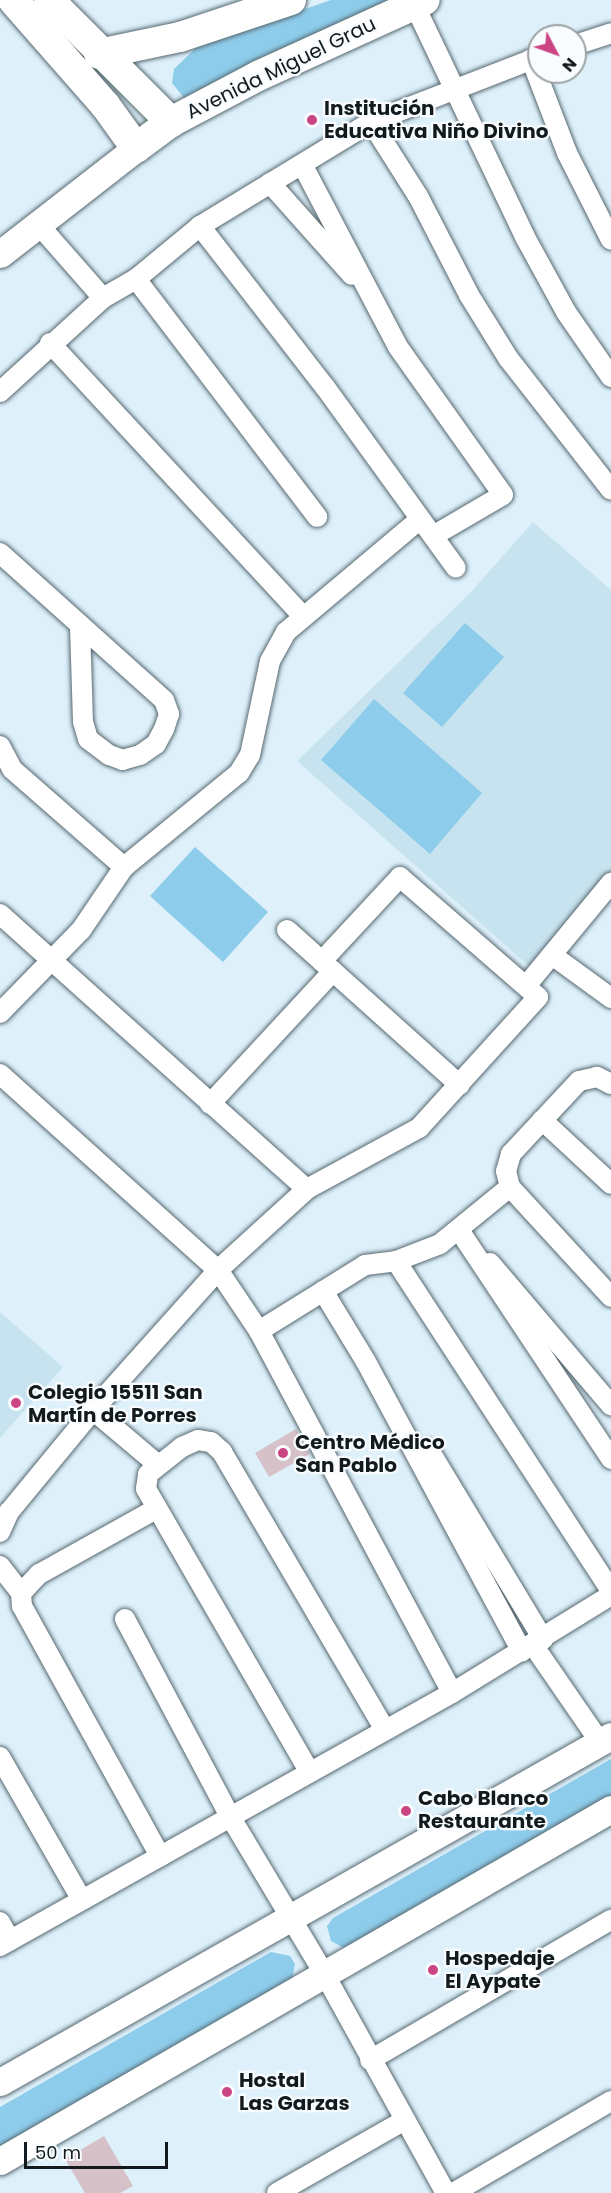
<!DOCTYPE html>
<meta charset="utf-8">
<style>
body{margin:0}
#map{position:relative;width:611px;height:2193px;overflow:hidden;background:#def1fb;font-family:Poppins,sans-serif}
div>[style]{position:absolute}
.built>*{inset:0;background:#c8e3f0}
.green>*{inset:0;background:#8dccea}
.building>*{inset:0;background:#d5c1c7}
.roads{filter:drop-shadow(0 0 2px #576870) drop-shadow(0 0 2px #576870)}
.minor>*{height:20px;margin:-10px;padding:0 10px;transform-origin:10px;border-radius:10px;background:#fff}
.secondary>*{height:27px;margin:-13.5px;padding:0 13.5px;transform-origin:13.5px;border-radius:13.5px;background:#fff}
.primary>*{height:30px;margin:-15px;padding:0 15px;transform-origin:15px;border-radius:15px;background:#fff}
.dots>*{width:16px;height:16px;translate:-50% -50%;box-sizing:border-box;border:3px solid #f8fcfe;border-radius:50%}
span{translate:-50% -50%;white-space:nowrap;text-align:center;line-height:1.15;-webkit-text-stroke:4.5px #f8fcfe;paint-order:stroke}
.street-label{font-size:20px;color:#131a1d}
.poi-label{font-size:20px;color:#131a1d;font-weight:700}
.left{translate:0 -50%;text-align:left}
.north{position:absolute;left:527px;top:24px;width:60px;height:60px;box-sizing:border-box;background:#f8fcfe;border:2px solid #9ca2a4;border-radius:50%;rotate:131deg;font-size:16px;font-weight:700;line-height:24px;text-align:center;color:#131a1d}
.north::after{content:'';display:block;margin:auto;width:21px;height:27px;background:#cc4583;clip-path:polygon(50% 0,100% 100%,50% 72%,0 100%)}
.scale{position:absolute;left:24px;top:2142px;width:144px;height:27px;box-sizing:border-box;border:3px solid #131a1d;border-top:0;padding-left:8px;font-size:18px;line-height:21px;white-space:nowrap;color:#131a1d;-webkit-text-stroke:4px #f8fcfe;paint-order:stroke}
</style>
<div id="map">
<div class="built">
<div style="clip-path:polygon(533px 522px,611px 590px,611px 876px,530px 967px,297px 761px,470px 593px)"></div>
<div style="clip-path:polygon(0 1312px,63px 1367px,0 1438px)"></div>
</div>
<div class="green">
<div style="clip-path:polygon(331px 0,399px 0,185px 99px,172px 83px,174px 69px,198px 46px)"></div>
<div style="clip-path:polygon(465px 623px,504px 657px,442px 727px,403px 693px)"></div>
<div style="clip-path:polygon(374px 699px,482px 793px,430px 854px,321px 760px)"></div>
<div style="clip-path:polygon(195px 847px,268px 912px,223px 962px,150px 896px)"></div>
<div style="clip-path:polygon(611px 1759px,611px 1798px,344px 1948px,331px 1941px,327px 1926px,333px 1918px)"></div>
<div style="clip-path:polygon(271px 1952px,290px 1956px,295px 1964px,292px 1979px,0 2153px,0 2107px)"></div>
</div>
<div class="building">
<div style="clip-path:polygon(296px 1429px,310px 1454px,269px 1477px,255px 1453px)"></div>
<div style="clip-path:polygon(104px 2136px,133px 2186px,120px 2193px,85px 2193px,65px 2159px)"></div>
</div>
<div class="roads">
<div class="minor">
<div style="left:414px;top:4px;width:258px;rotate:64.5deg"></div>
<div style="left:525px;top:237px;width:85px;rotate:61.3deg"></div>
<div style="left:566px;top:312px;width:79px;rotate:55.3deg"></div>
<div style="left:575px;top:45px;width:38px;rotate:-18deg"></div>
<div style="left:531px;top:59px;width:101px;rotate:69deg"></div>
<div style="left:567px;top:153px;width:97px;rotate:63.2deg"></div>
<div style="left:371px;top:122px;width:88px;rotate:57.6deg"></div>
<div style="left:418px;top:196px;width:111px;rotate:62.7deg"></div>
<div style="left:469px;top:295px;width:74px;rotate:58.2deg"></div>
<div style="left:508px;top:358px;width:167px;rotate:52deg"></div>
<div style="left:303px;top:166px;width:204px;rotate:62.3deg"></div>
<div style="left:398px;top:347px;width:181px;rotate:54.6deg"></div>
<div style="left:503px;top:495px;width:81px;rotate:149.6deg"></div>
<div style="left:270px;top:183px;width:123px;rotate:48.3deg"></div>
<div style="left:39px;top:225px;width:97px;rotate:48.8deg"></div>
<div style="left:200px;top:226px;width:204px;rotate:52.2deg"></div>
<div style="left:325px;top:387px;width:223px;rotate:54.1deg"></div>
<div style="left:136px;top:279px;width:299px;rotate:52.7deg"></div>
<div style="left:50px;top:343px;width:371px;rotate:47.2deg"></div>
<div style="left:0;top:392px;width:139px;rotate:-42.4deg"></div>
<div style="left:103px;top:298px;width:38px;rotate:-30deg"></div>
<div style="left:136px;top:279px;width:83px;rotate:-39.6deg"></div>
<div style="left:200px;top:226px;width:200px;rotate:-31.3deg"></div>
<div style="left:371px;top:122px;width:180px;rotate:-21.2deg"></div>
<div style="left:0;top:553px;width:220px;rotate:41.9deg"></div>
<div style="left:164px;top:700px;width:15px;rotate:70deg"></div>
<div style="left:169px;top:714px;width:16px;rotate:108deg"></div>
<div style="left:164px;top:729px;width:17px;rotate:118deg"></div>
<div style="left:156px;top:744px;width:19px;rotate:145deg"></div>
<div style="left:140px;top:755px;width:18px;rotate:164deg"></div>
<div style="left:123px;top:760px;width:15px;rotate:-160deg"></div>
<div style="left:109px;top:755px;width:26px;rotate:-143deg"></div>
<div style="left:88px;top:739px;width:18px;rotate:-106deg"></div>
<div style="left:83px;top:722px;width:97px;rotate:-91.8deg"></div>
<div style="left:0;top:746px;width:26px;rotate:62deg"></div>
<div style="left:12px;top:769px;width:149px;rotate:41.2deg"></div>
<div style="left:0;top:914px;width:412px;rotate:41.9deg"></div>
<div style="left:287px;top:930px;width:232px;rotate:41.9deg"></div>
<div style="left:552px;top:955px;width:73px;rotate:36.1deg"></div>
<div style="left:526px;top:986px;width:134px;rotate:-50.5deg"></div>
<div style="left:0;top:1013px;width:116px;rotate:-45.7deg"></div>
<div style="left:81px;top:930px;width:76px;rotate:-55.7deg"></div>
<div style="left:124px;top:867px;width:149px;rotate:-39.3deg"></div>
<div style="left:239px;top:773px;width:21px;rotate:-59deg"></div>
<div style="left:250px;top:755px;width:96px;rotate:-78deg"></div>
<div style="left:270px;top:661px;width:33px;rotate:-61deg"></div>
<div style="left:286px;top:632px;width:175px;rotate:-40.1deg"></div>
<div style="left:0;top:1074px;width:293px;rotate:42deg"></div>
<div style="left:218px;top:1270px;width:73px;rotate:56.1deg"></div>
<div style="left:259px;top:1331px;width:410px;rotate:61.9deg"></div>
<div style="left:611px;top:1084px;width:16px;rotate:-153deg"></div>
<div style="left:597px;top:1077px;width:18px;rotate:167deg"></div>
<div style="left:579px;top:1081px;width:100px;rotate:133deg"></div>
<div style="left:511px;top:1154px;width:18px;rotate:106deg"></div>
<div style="left:506px;top:1171px;width:16px;rotate:76deg"></div>
<div style="left:510px;top:1187px;width:149px;rotate:47.4deg"></div>
<div style="left:210px;top:1104px;width:181px;rotate:-47.2deg"></div>
<div style="left:542px;top:1120px;width:94px;rotate:42.8deg"></div>
<div style="left:459px;top:1230px;width:275px;rotate:56.4deg"></div>
<div style="left:396px;top:1261px;width:394px;rotate:56.9deg"></div>
<div style="left:490px;top:1263px;width:187px;rotate:49.6deg"></div>
<div style="left:323px;top:1291px;width:81px;rotate:58.7deg"></div>
<div style="left:365px;top:1360px;width:331px;rotate:61.7deg"></div>
<div style="left:259px;top:1331px;width:125px;rotate:-31.9deg"></div>
<div style="left:365px;top:1265px;width:31px;rotate:-7deg"></div>
<div style="left:396px;top:1261px;width:47px;rotate:-21.1deg"></div>
<div style="left:440px;top:1244px;width:90px;rotate:-39.2deg"></div>
<div style="left:93px;top:1410px;width:84px;rotate:40.2deg"></div>
<div style="left:429px;top:1450px;width:221px;rotate:58.9deg"></div>
<div style="left:156px;top:1509px;width:134px;rotate:150.9deg"></div>
<div style="left:39px;top:1574px;width:26px;rotate:133deg"></div>
<div style="left:21px;top:1593px;width:13px;rotate:86deg"></div>
<div style="left:22px;top:1606px;width:286px;rotate:61.1deg"></div>
<div style="left:0;top:1532px;width:22px;rotate:-66deg"></div>
<div style="left:9px;top:1512px;width:132px;rotate:-50.5deg"></div>
<div style="left:93px;top:1410px;width:188px;rotate:-48.2deg"></div>
<div style="left:218px;top:1270px;width:120px;rotate:-42.3deg"></div>
<div style="left:307px;top:1189px;width:128px;rotate:-28.6deg"></div>
<div style="left:419px;top:1128px;width:177px;rotate:-47.7deg"></div>
<div style="left:538px;top:997px;width:183px;rotate:-139deg"></div>
<div style="left:400px;top:877px;width:115px;rotate:132.9deg"></div>
<div style="left:0;top:1566px;width:34px;rotate:52deg"></div>
<div style="left:125px;top:1619px;width:225px;rotate:62deg"></div>
<div style="left:231px;top:1818px;width:183px;rotate:59.1deg"></div>
<div style="left:325px;top:1975px;width:249px;rotate:61deg"></div>
<div style="left:533px;top:1645px;width:118px;rotate:55.4deg"></div>
<div style="left:0;top:1757px;width:165px;rotate:60.2deg"></div>
<div style="left:309px;top:1771px;width:326px;rotate:-120deg"></div>
<div style="left:146px;top:1489px;width:15px;rotate:-82deg"></div>
<div style="left:148px;top:1474px;width:43px;rotate:-38.5deg"></div>
<div style="left:182px;top:1447px;width:17px;rotate:-24deg"></div>
<div style="left:198px;top:1440px;width:13px;rotate:9deg"></div>
<div style="left:211px;top:1442px;width:15px;rotate:42deg"></div>
<div style="left:222px;top:1452px;width:320px;rotate:59.6deg"></div>
<div style="left:0;top:1922px;width:21px;rotate:61deg"></div>
<div style="left:0;top:1946px;width:518px;rotate:-29.24deg"></div>
<div style="left:452px;top:1693px;width:187px;rotate:-31.6deg"></div>
<div style="left:370px;top:2060px;width:279px;rotate:-30.2deg"></div>
<div style="left:277px;top:2193px;width:147px;rotate:-29.7deg"></div>
<div style="left:453px;top:2193px;width:183px;rotate:-30.2deg"></div>
</div>
<div class="secondary">
<div style="left:0;top:254px;width:172px;rotate:-37.9deg"></div>
<div style="left:0;top:2082px;width:702px;rotate:-29.52deg"></div>
<div style="left:0;top:2161px;width:705px;rotate:-29.95deg"></div>
</div>
<div class="primary">
<div style="left:13px;top:0;width:140px;rotate:48.8deg"></div>
<div style="left:105px;top:105px;width:53px;rotate:54.2deg"></div>
<div style="left:136px;top:148px;width:44px;rotate:-36.6deg"></div>
<div style="left:171px;top:122px;width:98px;rotate:-27.9deg"></div>
<div style="left:258px;top:76px;width:183px;rotate:-24.5deg"></div>
<div style="left:49px;top:0;width:173px;rotate:45deg"></div>
<div style="left:99px;top:54px;width:83px;rotate:-11.9deg"></div>
<div style="left:180px;top:37px;width:117px;rotate:-18.4deg"></div>
</div>
</div>
<div class="dots">
<div style="left:312px;top:120px;background:#cc4583"></div>
<div style="left:16px;top:1403px;background:#cc4583"></div>
<div style="left:283px;top:1453px;background:#cc4583"></div>
<div style="left:406px;top:1811px;background:#cc4583"></div>
<div style="left:433px;top:1970px;background:#cc4583"></div>
<div style="left:227px;top:2092px;background:#cc4583"></div>
</div>
<div class="street-label">
<span style="left:281px;top:68px;rotate:-26deg">Avenida Miguel Grau</span>
</div>
<div class="poi-label">
<span class="left" style="left:324px;top:120px">Institución<br>Educativa Niño Divino</span>
<span class="left" style="left:28px;top:1404px">Colegio 15511 San<br>Martín de Porres</span>
<span class="left" style="left:295px;top:1454px">Centro Médico<br>San Pablo</span>
<span class="left" style="left:418px;top:1810px">Cabo Blanco<br>Restaurante</span>
<span class="left" style="left:445px;top:1970px">Hospedaje<br>El Aypate</span>
<span class="left" style="left:239px;top:2092px">Hostal<br>Las Garzas</span>
</div>
<div class="north">N</div>
<div class="scale">50 m</div>
</div>
